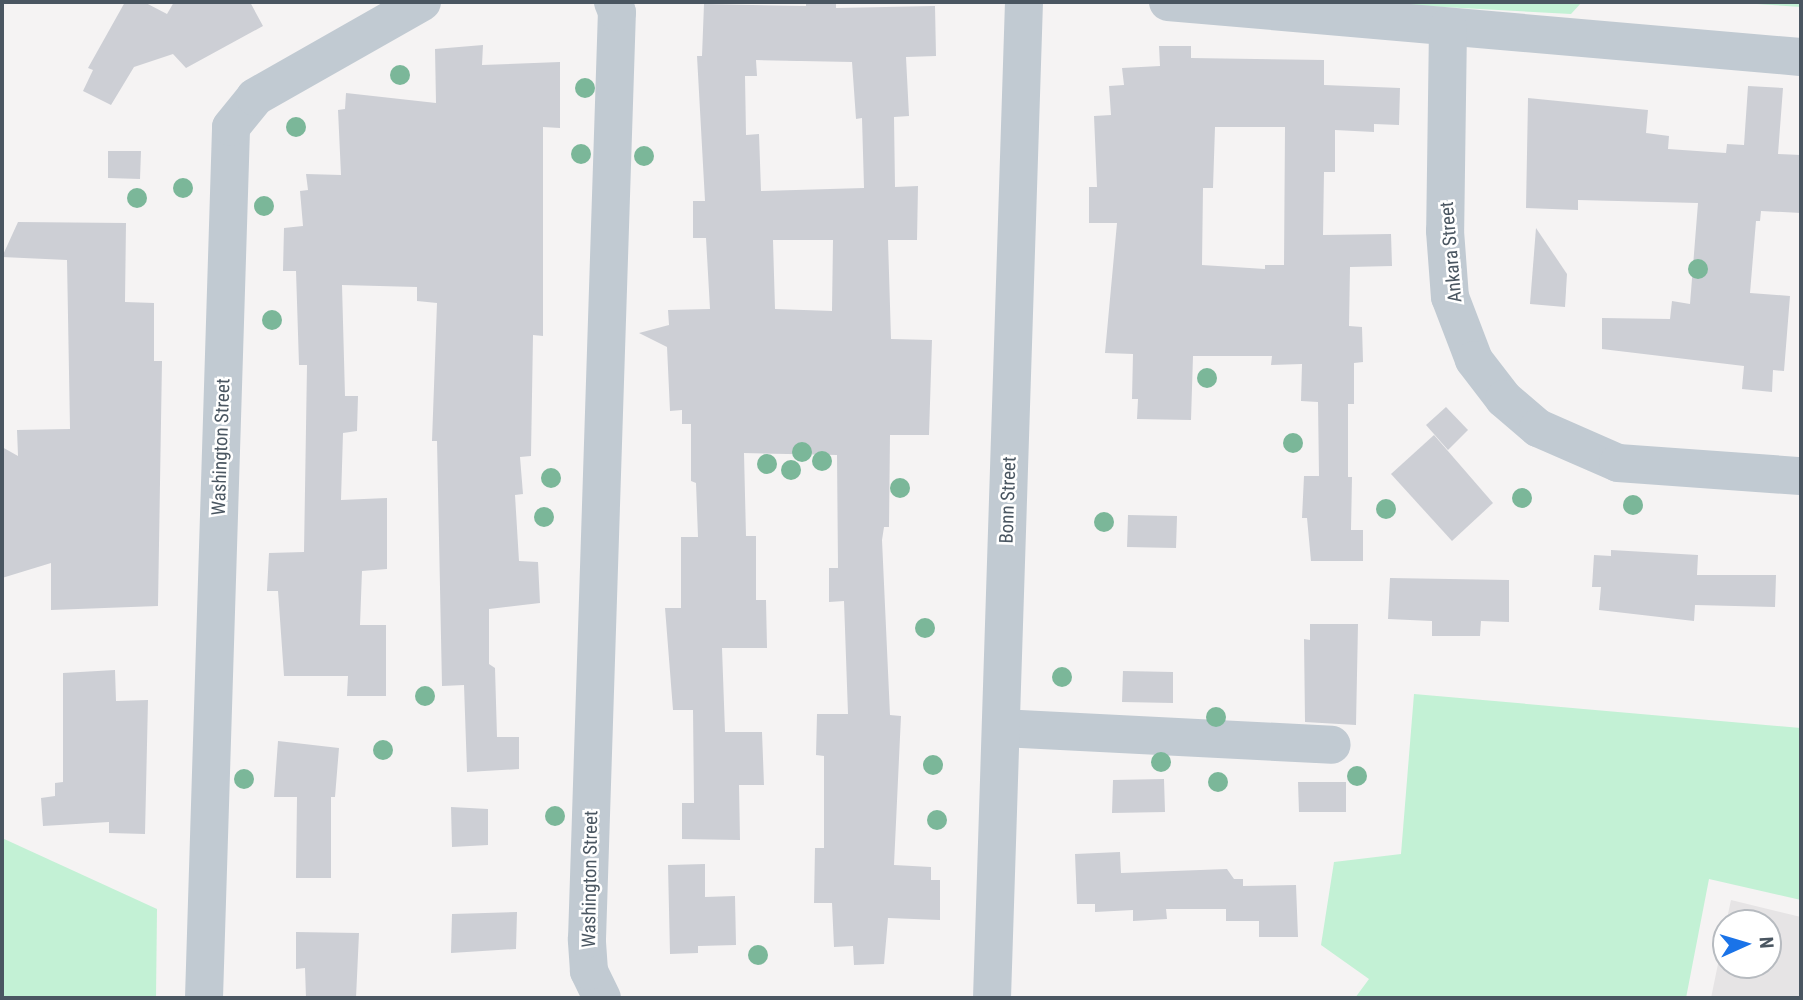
<!DOCTYPE html>
<style>
body{margin:0}
#map{position:relative;width:1803px;height:1000px;overflow:hidden;background:#f5f3f3;font-family:"Roboto Condensed",sans-serif}
div>[style]{position:absolute}
.education>*{inset:0;background:#e6e4e5}
.green>*{inset:0;background:#c3f1d5}
.building>*{inset:0;background:#cdcfd5}
.minor>*{height:38px;margin:-19px;padding:0 19px;transform-origin:19px;border-radius:19px;background:#c1cad2}
.tertiary>*{height:38px;margin:-19px;padding:0 19px;transform-origin:19px;border-radius:19px;background:#c1cad2}
.trees>*{width:20px;height:20px;margin:-10px;border-radius:50%;background:#7bb799}
span{translate:-50% -50%;white-space:nowrap;text-align:center;line-height:1.15;-webkit-text-stroke:5px #fff;paint-order:stroke}
.street-label{font-size:19px;color:#4a5661}
.frame{position:absolute;inset:0;border:4px solid #4a5661;pointer-events:none}
.north{position:absolute;left:1712px;top:909px;width:70px;height:70px;box-sizing:border-box;background:#fff;border:2px solid #b7bbc0;border-radius:50%;rotate:86deg;font-size:19px;font-weight:700;line-height:28px;text-align:center;color:#4a5661}
.north::after{content:'';display:block;margin:auto;width:24px;height:32px;background:#1a73e8;clip-path:polygon(50% 0,100% 100%,50% 72%,0 100%)}
</style>
<div id="map">
<div class="education">
<div style="clip-path:polygon(1731px 900px,1801px 917px,1801px 998px,1711px 998px,1726px 925px,1726px 965px,1768px 965px,1768px 923px,1726px 923px)"></div>
</div>
<div class="green">
<div style="clip-path:polygon(1351px 2px,1582px 2px,1571px 14px)"></div>
<div style="clip-path:polygon(1726px 2px,1801px 2px,1801px 7px)"></div>
<div style="clip-path:polygon(1414px 694px,1801px 728px,1801px 900px,1709px 879px,1686px 998px,1355px 998px,1369px 979px,1321px 945px,1334px 862px,1401px 854px)"></div>
<div style="clip-path:polygon(2px 838px,157px 909px,156px 998px,2px 998px)"></div>
</div>
<div class="building">
<div style="clip-path:polygon(125px 2px,144px 2px,167px 14px,174px 2px,250px 2px,263px 26px,186px 68px,173px 54px,134px 67px,111px 105px,83px 91px,93px 70px,88px 68px)"></div>
<div style="clip-path:polygon(evenodd,806px 2px,836px 2px,836px 8px,935px 6px,936px 56px,906px 57px,909px 116px,894px 117px,895px 187px,918px 186px,917px 240px,888px 240px,891px 339px,932px 340px,929px 435px,890px 435px,889px 527px,884px 527px,882px 540px,890px 715px,901px 716px,894px 865px,931px 867px,931px 880px,940px 880px,940px 920px,888px 918px,884px 964px,854px 965px,853px 946px,834px 947px,832px 903px,814px 903px,815px 848px,824px 848px,824px 756px,816px 755px,817px 714px,848px 714px,844px 601px,829px 602px,829px 568px,838px 568px,837px 455px,744px 453px,746px 536px,756px 536px,756px 600px,766px 600px,767px 648px,722px 648px,725px 732px,762px 732px,764px 785px,739px 785px,740px 840px,682px 839px,682px 803px,694px 803px,693px 710px,673px 710px,665px 608px,681px 608px,681px 537px,698px 537px,696px 483px,691px 481px,691px 424px,682px 424px,682px 410px,670px 411px,667px 347px,639px 333px,669px 325px,668px 310px,710px 309px,706px 238px,693px 238px,693px 201px,705px 201px,697px 56px,702px 56px,704px 4px,806px 6px,806px 2px,756px 60px,852px 62px,856px 119px,862px 118px,864px 188px,761px 191px,759px 134px,746px 135px,745px 76px,757px 76px,756px 60px,806px 2px,773px 240px,833px 240px,832px 311px,775px 309px,773px 240px)"></div>
<div style="clip-path:polygon(483px 45px,482px 65px,560px 62px,560px 128px,543px 127px,543px 336px,533px 335px,531px 456px,520px 457px,523px 494px,515px 495px,519px 561px,538px 562px,540px 603px,489px 609px,489px 664px,495px 668px,497px 737px,519px 737px,519px 769px,467px 772px,464px 685px,442px 686px,437px 441px,432px 441px,437px 303px,417px 301px,417px 287px,342px 285px,345px 396px,358px 396px,357px 431px,343px 433px,341px 500px,387px 498px,387px 569px,362px 571px,360px 625px,386px 625px,386px 696px,347px 696px,348px 676px,284px 676px,278px 591px,267px 591px,269px 553px,304px 552px,307px 365px,299px 365px,296px 271px,283px 271px,284px 228px,303px 226px,300px 191px,308px 190px,306px 174px,341px 175px,338px 110px,345px 109px,346px 93px,436px 103px,435px 49px)"></div>
<div style="clip-path:polygon(evenodd,1159px 46px,1191px 46px,1191px 58px,1324px 60px,1324px 85px,1400px 88px,1399px 125px,1374px 124px,1374px 132px,1335px 130px,1335px 172px,1324px 172px,1323px 235px,1391px 234px,1392px 266px,1350px 267px,1349px 326px,1362px 327px,1363px 362px,1354px 363px,1354px 404px,1348px 404px,1348px 477px,1352px 477px,1351px 530px,1363px 530px,1363px 561px,1311px 561px,1307px 518px,1302px 518px,1304px 476px,1319px 476px,1318px 402px,1301px 401px,1302px 364px,1271px 365px,1272px 356px,1193px 356px,1191px 420px,1137px 419px,1138px 399px,1132px 399px,1133px 354px,1105px 353px,1117px 223px,1089px 223px,1089px 187px,1097px 187px,1094px 116px,1111px 115px,1109px 86px,1124px 85px,1122px 68px,1160px 66px,1159px 46px,1215px 127px,1285px 127px,1284px 265px,1265px 265px,1265px 269px,1202px 265px,1203px 188px,1213px 188px,1215px 127px)"></div>
<div style="clip-path:polygon(1748px 86px,1783px 88px,1778px 154px,1801px 155px,1801px 213px,1761px 211px,1760px 221px,1756px 221px,1750px 293px,1790px 296px,1784px 371px,1773px 370px,1772px 392px,1742px 389px,1744px 366px,1602px 349px,1602px 318px,1670px 319px,1672px 301px,1690px 304px,1698px 203px,1578px 200px,1578px 210px,1526px 208px,1528px 98px,1648px 110px,1646px 133px,1669px 136px,1668px 149px,1726px 153px,1727px 144px,1744px 145px)"></div>
<div style="clip-path:polygon(108px 151px,141px 151px,140px 179px,108px 178px)"></div>
<div style="clip-path:polygon(18px 222px,126px 223px,125px 302px,154px 303px,154px 361px,162px 361px,158px 606px,51px 610px,51px 563px,2px 578px,2px 447px,18px 456px,17px 430px,70px 429px,67px 260px,2px 257px)"></div>
<div style="clip-path:polygon(1536px 228px,1567px 274px,1565px 307px,1530px 304px)"></div>
<div style="clip-path:polygon(1446px 407px,1468px 430px,1448px 450px,1426px 425px)"></div>
<div style="clip-path:polygon(1434px 435px,1493px 503px,1452px 541px,1391px 474px)"></div>
<div style="clip-path:polygon(1128px 515px,1177px 516px,1176px 548px,1127px 547px)"></div>
<div style="clip-path:polygon(1611px 550px,1698px 555px,1697px 575px,1776px 575px,1775px 607px,1695px 605px,1694px 621px,1599px 610px,1601px 587px,1592px 587px,1594px 555px,1611px 556px)"></div>
<div style="clip-path:polygon(1390px 578px,1509px 580px,1509px 622px,1481px 621px,1480px 636px,1432px 636px,1432px 621px,1388px 619px)"></div>
<div style="clip-path:polygon(1310px 624px,1358px 624px,1356px 725px,1305px 722px,1304px 639px,1310px 640px)"></div>
<div style="clip-path:polygon(115px 670px,116px 701px,148px 700px,145px 834px,109px 833px,109px 822px,43px 826px,41px 798px,55px 796px,55px 783px,63px 782px,63px 673px)"></div>
<div style="clip-path:polygon(1123px 671px,1173px 672px,1173px 703px,1122px 702px)"></div>
<div style="clip-path:polygon(278px 741px,339px 748px,335px 797px,331px 797px,331px 878px,296px 878px,297px 797px,274px 797px)"></div>
<div style="clip-path:polygon(1164px 779px,1165px 812px,1112px 813px,1113px 780px)"></div>
<div style="clip-path:polygon(1298px 782px,1346px 782px,1346px 812px,1299px 812px)"></div>
<div style="clip-path:polygon(451px 807px,488px 809px,488px 845px,452px 847px)"></div>
<div style="clip-path:polygon(1120px 852px,1121px 873px,1227px 869px,1234px 879px,1243px 879px,1243px 886px,1296px 885px,1298px 937px,1259px 937px,1259px 921px,1226px 921px,1226px 909px,1166px 909px,1167px 919px,1133px 921px,1133px 910px,1095px 912px,1095px 904px,1077px 904px,1075px 854px)"></div>
<div style="clip-path:polygon(705px 864px,705px 897px,735px 896px,736px 945px,698px 946px,698px 953px,670px 954px,668px 865px)"></div>
<div style="clip-path:polygon(517px 912px,516px 949px,451px 953px,452px 914px)"></div>
<div style="clip-path:polygon(296px 932px,359px 933px,356px 998px,306px 998px,305px 968px,296px 969px)"></div>
</div>
<div class="minor">
<div style="left:1168px;top:2px;width:635px;rotate:4.97deg"></div>
<div style="left:1448px;top:27px;width:204px;rotate:90.8deg"></div>
<div style="left:1445px;top:231px;width:66px;rotate:85.7deg"></div>
<div style="left:1450px;top:297px;width:67px;rotate:69.1deg"></div>
<div style="left:1474px;top:360px;width:49px;rotate:52.4deg"></div>
<div style="left:1504px;top:399px;width:45px;rotate:40.5deg"></div>
<div style="left:1538px;top:428px;width:87px;rotate:23.6deg"></div>
<div style="left:1618px;top:463px;width:183px;rotate:4.1deg"></div>
<div style="left:1001px;top:728px;width:331px;rotate:2.9deg"></div>
<div style="left:204px;top:998px;width:871px;rotate:-88.22deg"></div>
<div style="left:231px;top:127px;width:38px;rotate:-51deg"></div>
<div style="left:255px;top:97px;width:192px;rotate:-29.6deg"></div>
<div style="left:602px;top:998px;width:30px;rotate:-116deg"></div>
<div style="left:589px;top:971px;width:32px;rotate:-94deg"></div>
<div style="left:587px;top:939px;width:927px;rotate:-88.15deg"></div>
<div style="left:617px;top:12px;width:11px;rotate:-112deg"></div>
</div>
<div class="tertiary">
<div style="left:992px;top:998px;width:997px;rotate:-88.16deg"></div>
</div>
<div class="trees">
<div style="left:400px;top:75px"></div>
<div style="left:585px;top:88px"></div>
<div style="left:296px;top:127px"></div>
<div style="left:581px;top:154px"></div>
<div style="left:644px;top:156px"></div>
<div style="left:183px;top:188px"></div>
<div style="left:137px;top:198px"></div>
<div style="left:264px;top:206px"></div>
<div style="left:1698px;top:269px"></div>
<div style="left:272px;top:320px"></div>
<div style="left:1207px;top:378px"></div>
<div style="left:1293px;top:443px"></div>
<div style="left:802px;top:452px"></div>
<div style="left:822px;top:461px"></div>
<div style="left:767px;top:464px"></div>
<div style="left:791px;top:470px"></div>
<div style="left:551px;top:478px"></div>
<div style="left:900px;top:488px"></div>
<div style="left:1522px;top:498px"></div>
<div style="left:1633px;top:505px"></div>
<div style="left:1386px;top:509px"></div>
<div style="left:544px;top:517px"></div>
<div style="left:1104px;top:522px"></div>
<div style="left:925px;top:628px"></div>
<div style="left:1062px;top:677px"></div>
<div style="left:425px;top:696px"></div>
<div style="left:1216px;top:717px"></div>
<div style="left:383px;top:750px"></div>
<div style="left:1161px;top:762px"></div>
<div style="left:933px;top:765px"></div>
<div style="left:1357px;top:776px"></div>
<div style="left:244px;top:779px"></div>
<div style="left:1218px;top:782px"></div>
<div style="left:555px;top:816px"></div>
<div style="left:937px;top:820px"></div>
<div style="left:758px;top:955px"></div>
</div>
<div class="street-label">
<span style="left:1451px;top:252px;rotate:-95deg">Ankara Street</span>
<span style="left:221px;top:447px;rotate:-88deg">Washington Street</span>
<span style="left:1008px;top:500px;rotate:-88deg">Bonn Street</span>
<span style="left:590px;top:879px;rotate:-89deg">Washington Street</span>
</div>
<div class="frame"></div>
<div class="north">N</div>
</div>
